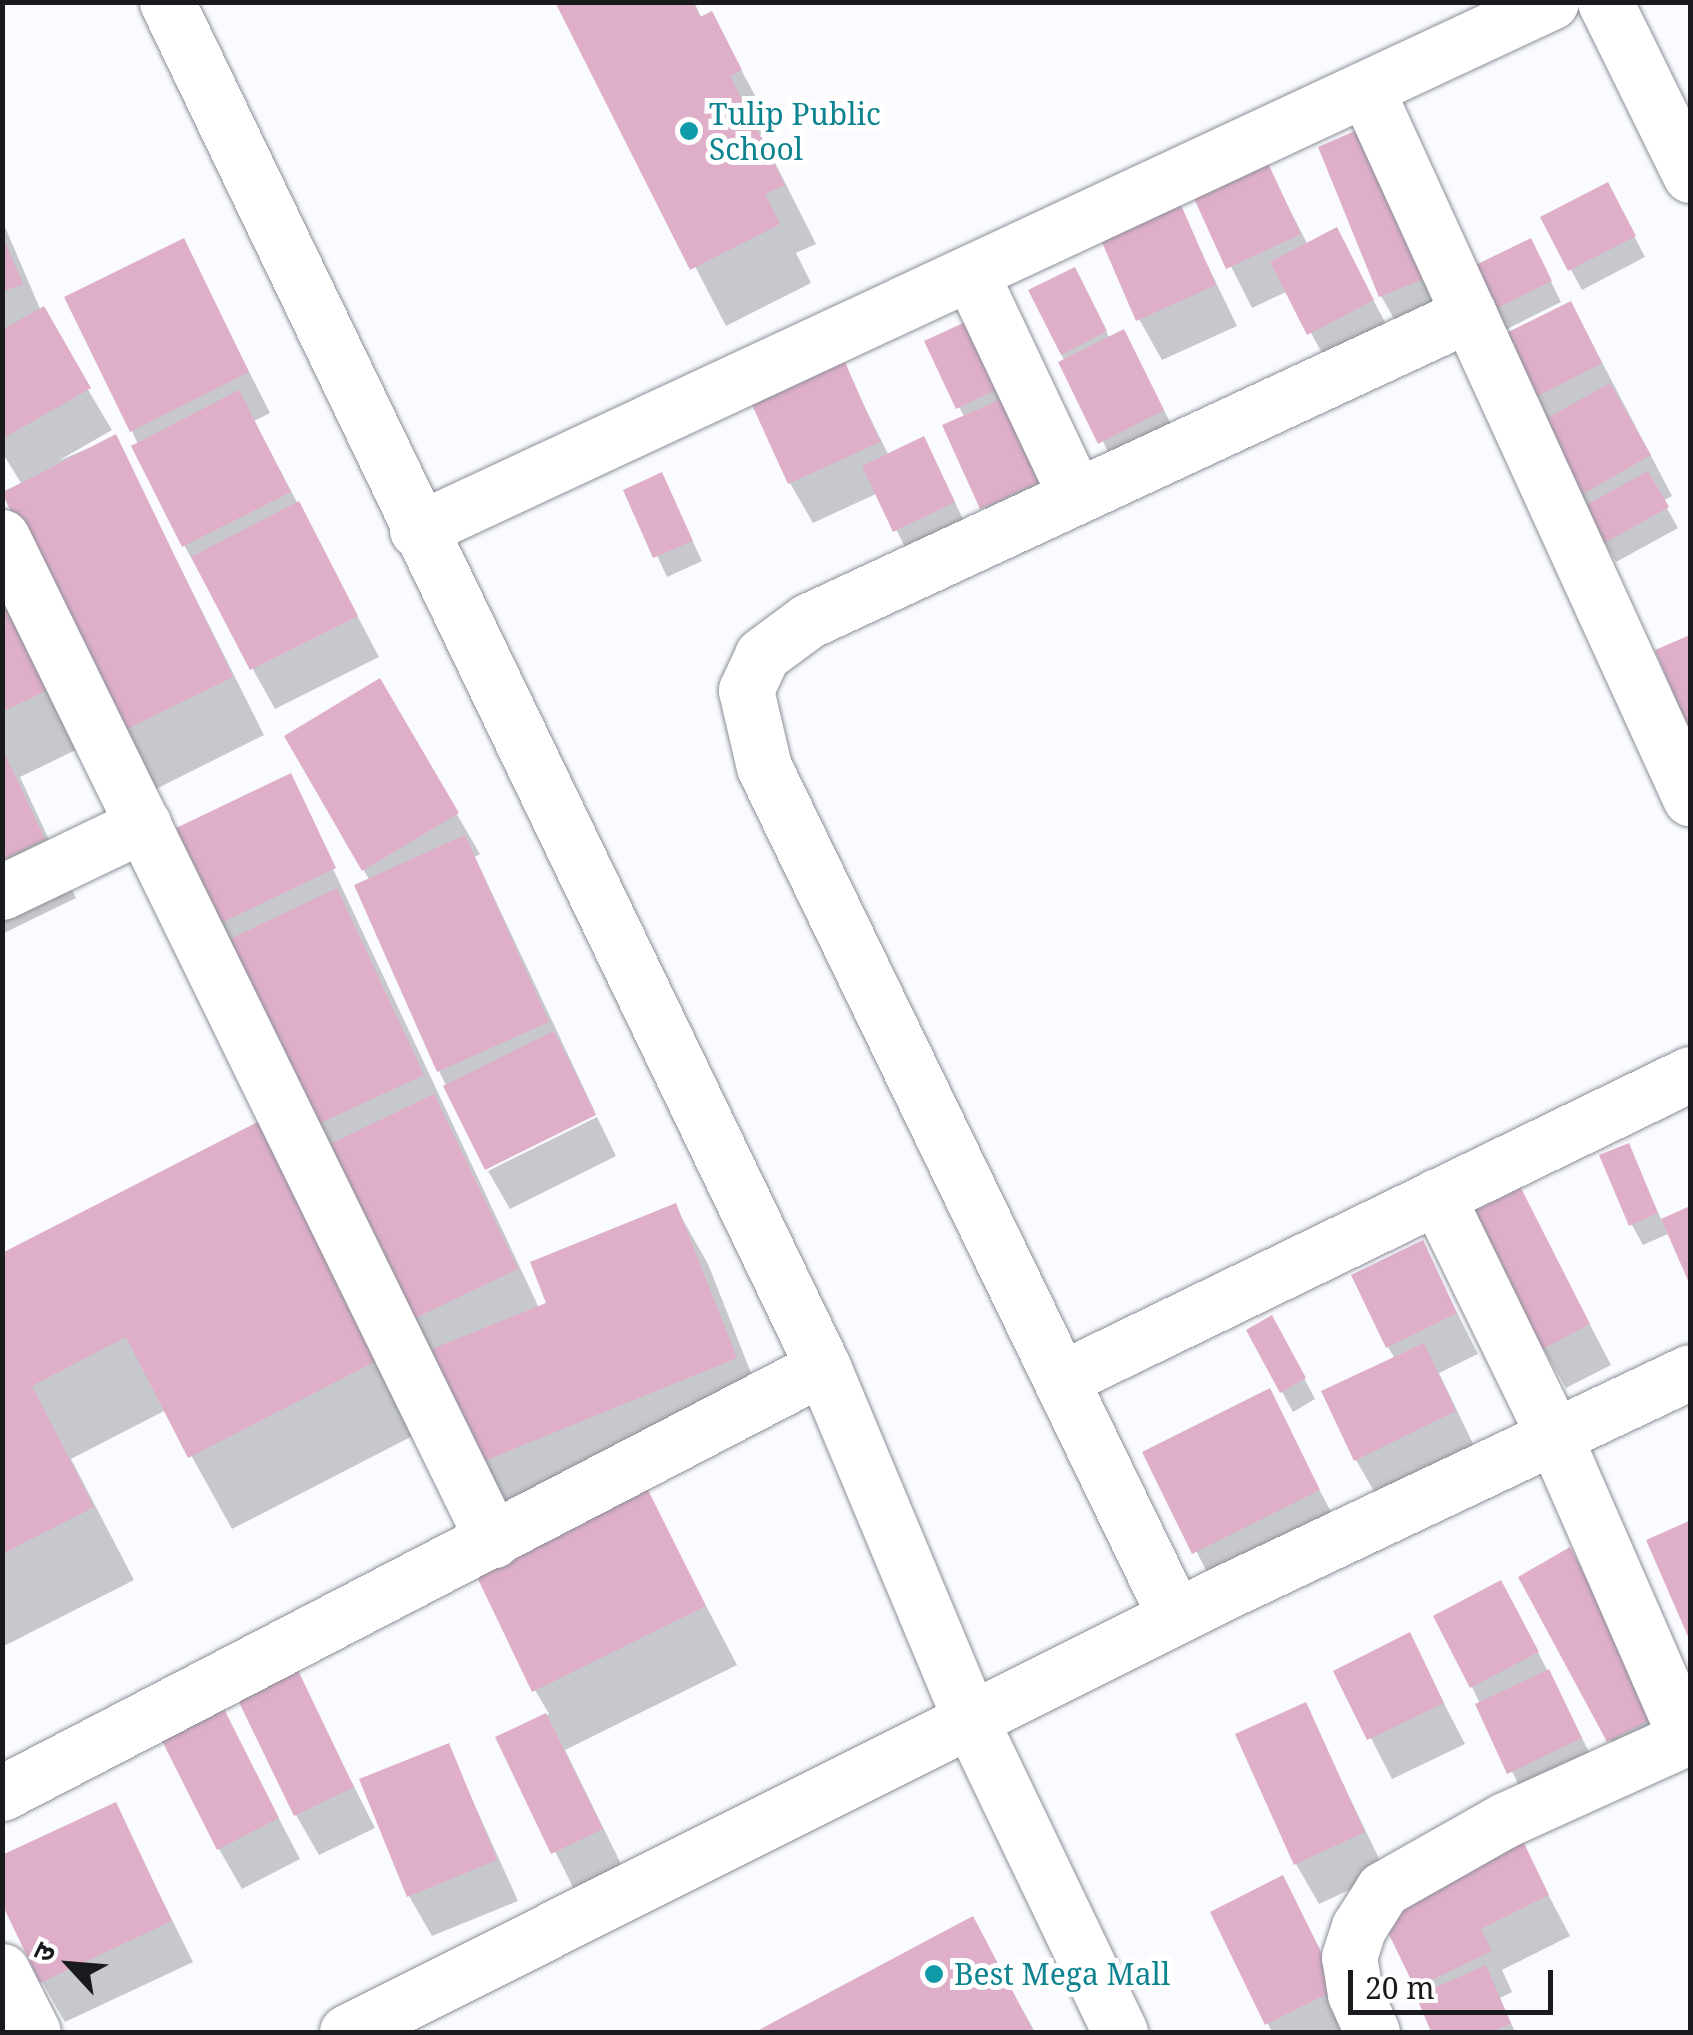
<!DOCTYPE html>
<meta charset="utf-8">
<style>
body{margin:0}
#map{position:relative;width:1693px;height:2035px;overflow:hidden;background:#f9fbfe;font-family:"Noto Serif","Noto Sans Devanagari",serif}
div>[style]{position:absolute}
.shadow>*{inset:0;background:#0003}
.building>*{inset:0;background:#dfafca}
.roads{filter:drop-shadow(0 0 2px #8b8f97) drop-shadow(0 0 2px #8b8f97)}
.street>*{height:55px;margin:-27.5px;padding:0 27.5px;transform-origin:27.5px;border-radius:27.5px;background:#fff}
.dots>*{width:28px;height:28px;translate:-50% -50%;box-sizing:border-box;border:5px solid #fff;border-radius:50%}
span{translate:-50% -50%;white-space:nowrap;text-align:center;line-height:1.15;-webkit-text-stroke:10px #fff;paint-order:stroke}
.culture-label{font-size:30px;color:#0d838f}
.left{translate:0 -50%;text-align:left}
.frame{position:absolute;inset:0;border:5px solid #181a1d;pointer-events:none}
.north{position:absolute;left:20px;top:1915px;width:100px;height:100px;-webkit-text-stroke:8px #fff;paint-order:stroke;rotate:296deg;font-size:28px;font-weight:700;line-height:40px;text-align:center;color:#181a1d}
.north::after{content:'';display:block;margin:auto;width:35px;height:45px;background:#181a1d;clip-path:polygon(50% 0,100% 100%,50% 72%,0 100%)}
.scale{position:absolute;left:1348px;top:1970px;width:205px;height:45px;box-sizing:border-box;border:5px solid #181a1d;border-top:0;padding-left:12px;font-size:30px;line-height:35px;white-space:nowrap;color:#181a1d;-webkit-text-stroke:8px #fff;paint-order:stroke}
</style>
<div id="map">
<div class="shadow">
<div style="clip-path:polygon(558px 2px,694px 2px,702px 19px,711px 14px,773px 129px,761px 135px,816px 244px,796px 253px,811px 283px,726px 326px)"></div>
<div style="clip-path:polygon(1265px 162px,1308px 245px,1336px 230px,1395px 341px,1333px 373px,1288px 291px,1252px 308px,1195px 195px)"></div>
<div style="clip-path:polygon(1393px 167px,1454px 316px,1404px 336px,1381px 296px)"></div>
<div style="clip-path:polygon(1618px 205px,1645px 257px,1582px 290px,1543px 218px)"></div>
<div style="clip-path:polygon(1180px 208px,1237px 326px,1162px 360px,1139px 319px)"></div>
<div style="clip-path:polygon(2px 220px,41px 311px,112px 430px,58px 461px,115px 437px,264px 735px,154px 790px,4px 491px,21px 483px,2px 452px)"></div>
<div style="clip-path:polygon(183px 241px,270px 413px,254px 421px,379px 657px,275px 709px,184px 545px,132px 431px)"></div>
<div style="clip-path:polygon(1541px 261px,1561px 302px,1495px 335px,1483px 315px)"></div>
<div style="clip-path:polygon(1085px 290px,1110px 339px,1124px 333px,1185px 451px,1123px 483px,1031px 291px)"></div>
<div style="clip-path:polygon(1582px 324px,1672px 496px,1663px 501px,1678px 528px,1616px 562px,1578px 497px,1538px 396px)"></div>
<div style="clip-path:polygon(984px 341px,1071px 518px,1005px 548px,945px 426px,965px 418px,959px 407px)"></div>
<div style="clip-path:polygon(844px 365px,889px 456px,934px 459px,965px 523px,907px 551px,878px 493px,813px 523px,790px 483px)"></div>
<div style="clip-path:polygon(661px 475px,702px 561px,667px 577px,627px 491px)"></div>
<div style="clip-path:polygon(2px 589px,82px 747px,20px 777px,76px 898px,2px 934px)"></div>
<div style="clip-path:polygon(380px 682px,480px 854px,475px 857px,595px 1112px,486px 1167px,439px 1071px,370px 881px,287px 737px)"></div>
<div style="clip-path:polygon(290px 777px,539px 1308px,675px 1206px,708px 1264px,768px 1416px,513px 1521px,219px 924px)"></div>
<div style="clip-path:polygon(597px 1117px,616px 1156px,510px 1209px,488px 1171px)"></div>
<div style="clip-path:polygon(266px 1120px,428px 1428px,232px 1529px,166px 1410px,71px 1459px,134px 1580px,2px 1647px,2px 1256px)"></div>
<div style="clip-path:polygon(1628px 1146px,1662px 1221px,1690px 1208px,1690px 1279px,1670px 1233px,1643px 1245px,1632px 1225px)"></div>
<div style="clip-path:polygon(1520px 1191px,1611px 1365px,1566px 1388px,1543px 1348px)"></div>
<div style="clip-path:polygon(1422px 1244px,1478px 1354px,1439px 1373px,1477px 1452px,1379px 1500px,1356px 1460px,1395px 1359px,1388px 1347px)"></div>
<div style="clip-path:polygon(1249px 1331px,1283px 1338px,1315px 1399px,1293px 1412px)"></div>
<div style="clip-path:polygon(1268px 1392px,1341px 1531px,1218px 1593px,1145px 1453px)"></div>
<div style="clip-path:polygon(646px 1491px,737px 1665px,565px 1750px,624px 1870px,576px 1893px,498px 1738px,549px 1714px,535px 1690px)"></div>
<div style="clip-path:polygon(1688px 1524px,1690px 1530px,1690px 1635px,1650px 1541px)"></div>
<div style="clip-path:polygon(1521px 1578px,1682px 1755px,1633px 1781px)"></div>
<div style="clip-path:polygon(1523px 1623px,1603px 1779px,1532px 1813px,1472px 1687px)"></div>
<div style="clip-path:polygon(1409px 1636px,1465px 1744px,1392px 1779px,1337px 1672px)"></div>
<div style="clip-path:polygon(293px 1666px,375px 1828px,319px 1855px,296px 1815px)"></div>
<div style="clip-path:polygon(218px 1702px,300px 1859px,242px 1889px,219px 1849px)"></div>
<div style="clip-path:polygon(1305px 1705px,1386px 1873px,1319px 1904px,1296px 1864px)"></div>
<div style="clip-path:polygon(448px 1746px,518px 1901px,432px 1936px,409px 1896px)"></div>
<div style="clip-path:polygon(115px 1805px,193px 1962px,65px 2022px,42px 1982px)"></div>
<div style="clip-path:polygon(1521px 1843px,1570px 1936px,1502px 1970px,1512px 1992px,1500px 1998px,1515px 2032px,1434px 2032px,1417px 1987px)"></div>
<div style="clip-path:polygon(1282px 1879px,1360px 2030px,1354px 2032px,1272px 2032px,1213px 1913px)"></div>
<div style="clip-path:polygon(972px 1920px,1035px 2032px,761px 2032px)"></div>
</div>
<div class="building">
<div style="clip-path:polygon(555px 2px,693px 2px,700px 17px,712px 11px,742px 70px,730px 76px,785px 185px,765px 194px,780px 224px,690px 270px)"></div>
<div style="clip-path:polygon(1371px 124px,1433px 275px,1379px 297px,1318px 147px)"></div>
<div style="clip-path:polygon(1266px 159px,1301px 234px,1226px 269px,1192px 194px)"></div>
<div style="clip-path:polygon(1608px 182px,1636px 236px,1568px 271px,1540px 217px)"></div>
<div style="clip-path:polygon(1181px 205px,1216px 285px,1136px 321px,1101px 240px)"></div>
<div style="clip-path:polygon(1337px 227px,1374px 300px,1307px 335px,1270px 262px)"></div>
<div style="clip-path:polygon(2px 235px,23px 284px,2px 292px)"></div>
<div style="clip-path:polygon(184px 238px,249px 372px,130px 432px,64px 297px)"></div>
<div style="clip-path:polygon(1531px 238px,1552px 281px,1481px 316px,1459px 273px)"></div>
<div style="clip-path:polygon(1075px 267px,1107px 331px,1061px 355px,1028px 290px)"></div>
<div style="clip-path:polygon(1571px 301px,1602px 363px,1536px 397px,1504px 334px)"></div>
<div style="clip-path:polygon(44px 306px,91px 388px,2px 439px,2px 330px)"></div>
<div style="clip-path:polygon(974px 318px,1006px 385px,956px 409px,924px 341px)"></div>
<div style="clip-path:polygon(1124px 329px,1164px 410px,1098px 444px,1058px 362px)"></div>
<div style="clip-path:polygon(845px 362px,880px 442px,788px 484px,752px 405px)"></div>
<div style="clip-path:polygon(1610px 383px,1651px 455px,1576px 498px,1535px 425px)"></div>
<div style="clip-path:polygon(239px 390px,291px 492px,182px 547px,131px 446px)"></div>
<div style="clip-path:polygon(1013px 394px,1050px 477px,980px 509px,942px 425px)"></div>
<div style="clip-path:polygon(116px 434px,233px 677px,119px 733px,2px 493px)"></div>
<div style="clip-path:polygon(924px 436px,955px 502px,893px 532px,862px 466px)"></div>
<div style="clip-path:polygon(1648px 471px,1669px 507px,1603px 544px,1583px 507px)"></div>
<div style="clip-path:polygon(662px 472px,693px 541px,653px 558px,623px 490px)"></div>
<div style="clip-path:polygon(299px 501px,358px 616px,250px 670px,191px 557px)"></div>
<div style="clip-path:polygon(2px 589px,50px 689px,2px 712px)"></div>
<div style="clip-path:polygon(1690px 635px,1690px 733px,1655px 650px)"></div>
<div style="clip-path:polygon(380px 678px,459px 813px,362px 871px,284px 736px)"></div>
<div style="clip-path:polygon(2px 748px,45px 839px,2px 860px)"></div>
<div style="clip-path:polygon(291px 773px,336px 868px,217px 925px,172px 830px)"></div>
<div style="clip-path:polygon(465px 835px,549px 1022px,437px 1072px,354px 885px)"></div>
<div style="clip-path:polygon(337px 888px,424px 1075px,314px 1126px,228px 940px)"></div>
<div style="clip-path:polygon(554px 1031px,596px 1115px,485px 1170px,443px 1086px)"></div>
<div style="clip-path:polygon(434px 1094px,518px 1269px,409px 1321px,326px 1146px)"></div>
<div style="clip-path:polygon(267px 1117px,388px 1355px,188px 1458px,126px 1337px,32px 1386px,94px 1507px,2px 1554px,2px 1253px)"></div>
<div style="clip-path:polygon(1629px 1143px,1658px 1213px,1629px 1226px,1599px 1155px)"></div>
<div style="clip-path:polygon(1521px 1188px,1590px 1324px,1541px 1350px,1472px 1212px)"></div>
<div style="clip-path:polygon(676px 1203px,737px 1358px,477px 1464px,432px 1349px,546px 1303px,530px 1262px)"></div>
<div style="clip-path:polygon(1690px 1206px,1690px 1285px,1661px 1219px)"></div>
<div style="clip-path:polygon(1423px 1240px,1457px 1313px,1386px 1348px,1351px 1275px)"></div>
<div style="clip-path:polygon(1272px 1315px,1306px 1378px,1280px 1393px,1246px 1330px)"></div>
<div style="clip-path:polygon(1424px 1343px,1456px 1411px,1354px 1461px,1321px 1391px)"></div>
<div style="clip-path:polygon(1270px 1388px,1320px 1490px,1192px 1554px,1142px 1452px)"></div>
<div style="clip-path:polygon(647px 1488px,706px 1606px,532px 1692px,475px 1573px)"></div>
<div style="clip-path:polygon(1689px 1521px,1690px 1526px,1690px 1641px,1646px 1540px)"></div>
<div style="clip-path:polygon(1570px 1547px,1661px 1714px,1607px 1742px,1518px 1577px)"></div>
<div style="clip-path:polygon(1501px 1580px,1539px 1652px,1470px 1688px,1433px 1616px)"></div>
<div style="clip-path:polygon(1410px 1632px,1444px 1703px,1367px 1740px,1333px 1671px)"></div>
<div style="clip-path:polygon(294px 1662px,354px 1787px,294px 1816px,234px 1692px)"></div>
<div style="clip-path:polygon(1549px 1669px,1582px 1738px,1507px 1774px,1475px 1704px)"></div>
<div style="clip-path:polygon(219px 1699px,279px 1818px,217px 1850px,157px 1731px)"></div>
<div style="clip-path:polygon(1306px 1702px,1365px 1832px,1294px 1865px,1235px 1734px)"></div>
<div style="clip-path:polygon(546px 1713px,603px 1829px,551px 1854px,495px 1737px)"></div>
<div style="clip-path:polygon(449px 1743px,497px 1860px,407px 1897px,359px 1779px)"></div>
<div style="clip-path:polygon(116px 1802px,172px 1921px,40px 1983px,2px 1904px,2px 1855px)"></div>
<div style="clip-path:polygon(1522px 1839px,1549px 1895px,1481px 1929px,1492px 1951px,1415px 1988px,1377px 1910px)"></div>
<div style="clip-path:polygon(1283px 1875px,1339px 1988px,1265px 2025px,1210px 1912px)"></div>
<div style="clip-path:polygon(973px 1916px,1034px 2032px,755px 2032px)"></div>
<div style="clip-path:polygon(1486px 1965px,1511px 2024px,1491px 2032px,1431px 2032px,1416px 1996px)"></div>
</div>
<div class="roads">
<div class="street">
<div style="left:167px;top:2px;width:1514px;rotate:64.33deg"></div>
<div style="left:823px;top:1367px;width:381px;rotate:67.3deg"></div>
<div style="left:970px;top:1719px;width:347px;rotate:64.4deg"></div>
<div style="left:1605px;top:2px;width:193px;rotate:63.8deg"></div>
<div style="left:1366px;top:89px;width:780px;rotate:65.44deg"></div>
<div style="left:971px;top:274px;width:246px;rotate:64.7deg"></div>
<div style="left:417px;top:530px;width:1251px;rotate:-24.97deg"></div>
<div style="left:2px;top:537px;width:1117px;rotate:63.92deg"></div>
<div style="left:2px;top:892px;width:157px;rotate:-25.6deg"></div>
<div style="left:1437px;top:1196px;width:269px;rotate:64deg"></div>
<div style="left:1555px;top:1438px;width:327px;rotate:66.4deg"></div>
<div style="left:1061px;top:1379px;width:699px;rotate:-25.87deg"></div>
<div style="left:1175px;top:1616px;width:943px;rotate:-115.83deg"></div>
<div style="left:764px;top:767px;width:79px;rotate:-103.2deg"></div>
<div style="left:746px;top:690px;width:38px;rotate:-65deg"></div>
<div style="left:762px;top:655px;width:57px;rotate:-36.5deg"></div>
<div style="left:808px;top:621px;width:729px;rotate:-24.91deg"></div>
<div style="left:2px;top:1793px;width:925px;rotate:-27.42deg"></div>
<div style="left:2px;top:1971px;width:68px;rotate:63.1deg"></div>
<div style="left:347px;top:2032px;width:982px;rotate:-26.62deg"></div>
<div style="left:1225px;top:1592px;width:514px;rotate:-25.32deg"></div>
<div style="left:1372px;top:2032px;width:42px;rotate:-114.1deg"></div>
<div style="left:1355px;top:1994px;width:37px;rotate:-99deg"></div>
<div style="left:1349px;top:1957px;width:32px;rotate:-72deg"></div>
<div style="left:1359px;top:1927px;width:45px;rotate:-57.7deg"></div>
<div style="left:1383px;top:1889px;width:140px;rotate:-29.5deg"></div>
<div style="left:1505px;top:1820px;width:203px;rotate:-24.4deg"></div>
</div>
</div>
<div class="dots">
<div style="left:689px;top:131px;background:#0f9aa8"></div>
<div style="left:934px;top:1974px;background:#0f9aa8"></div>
</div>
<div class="culture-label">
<span class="left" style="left:709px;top:131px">Tulip Public<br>School</span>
<span class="left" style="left:954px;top:1974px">Best Mega Mall</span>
</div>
<div class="frame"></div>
<div class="north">उ</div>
<div class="scale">20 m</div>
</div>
